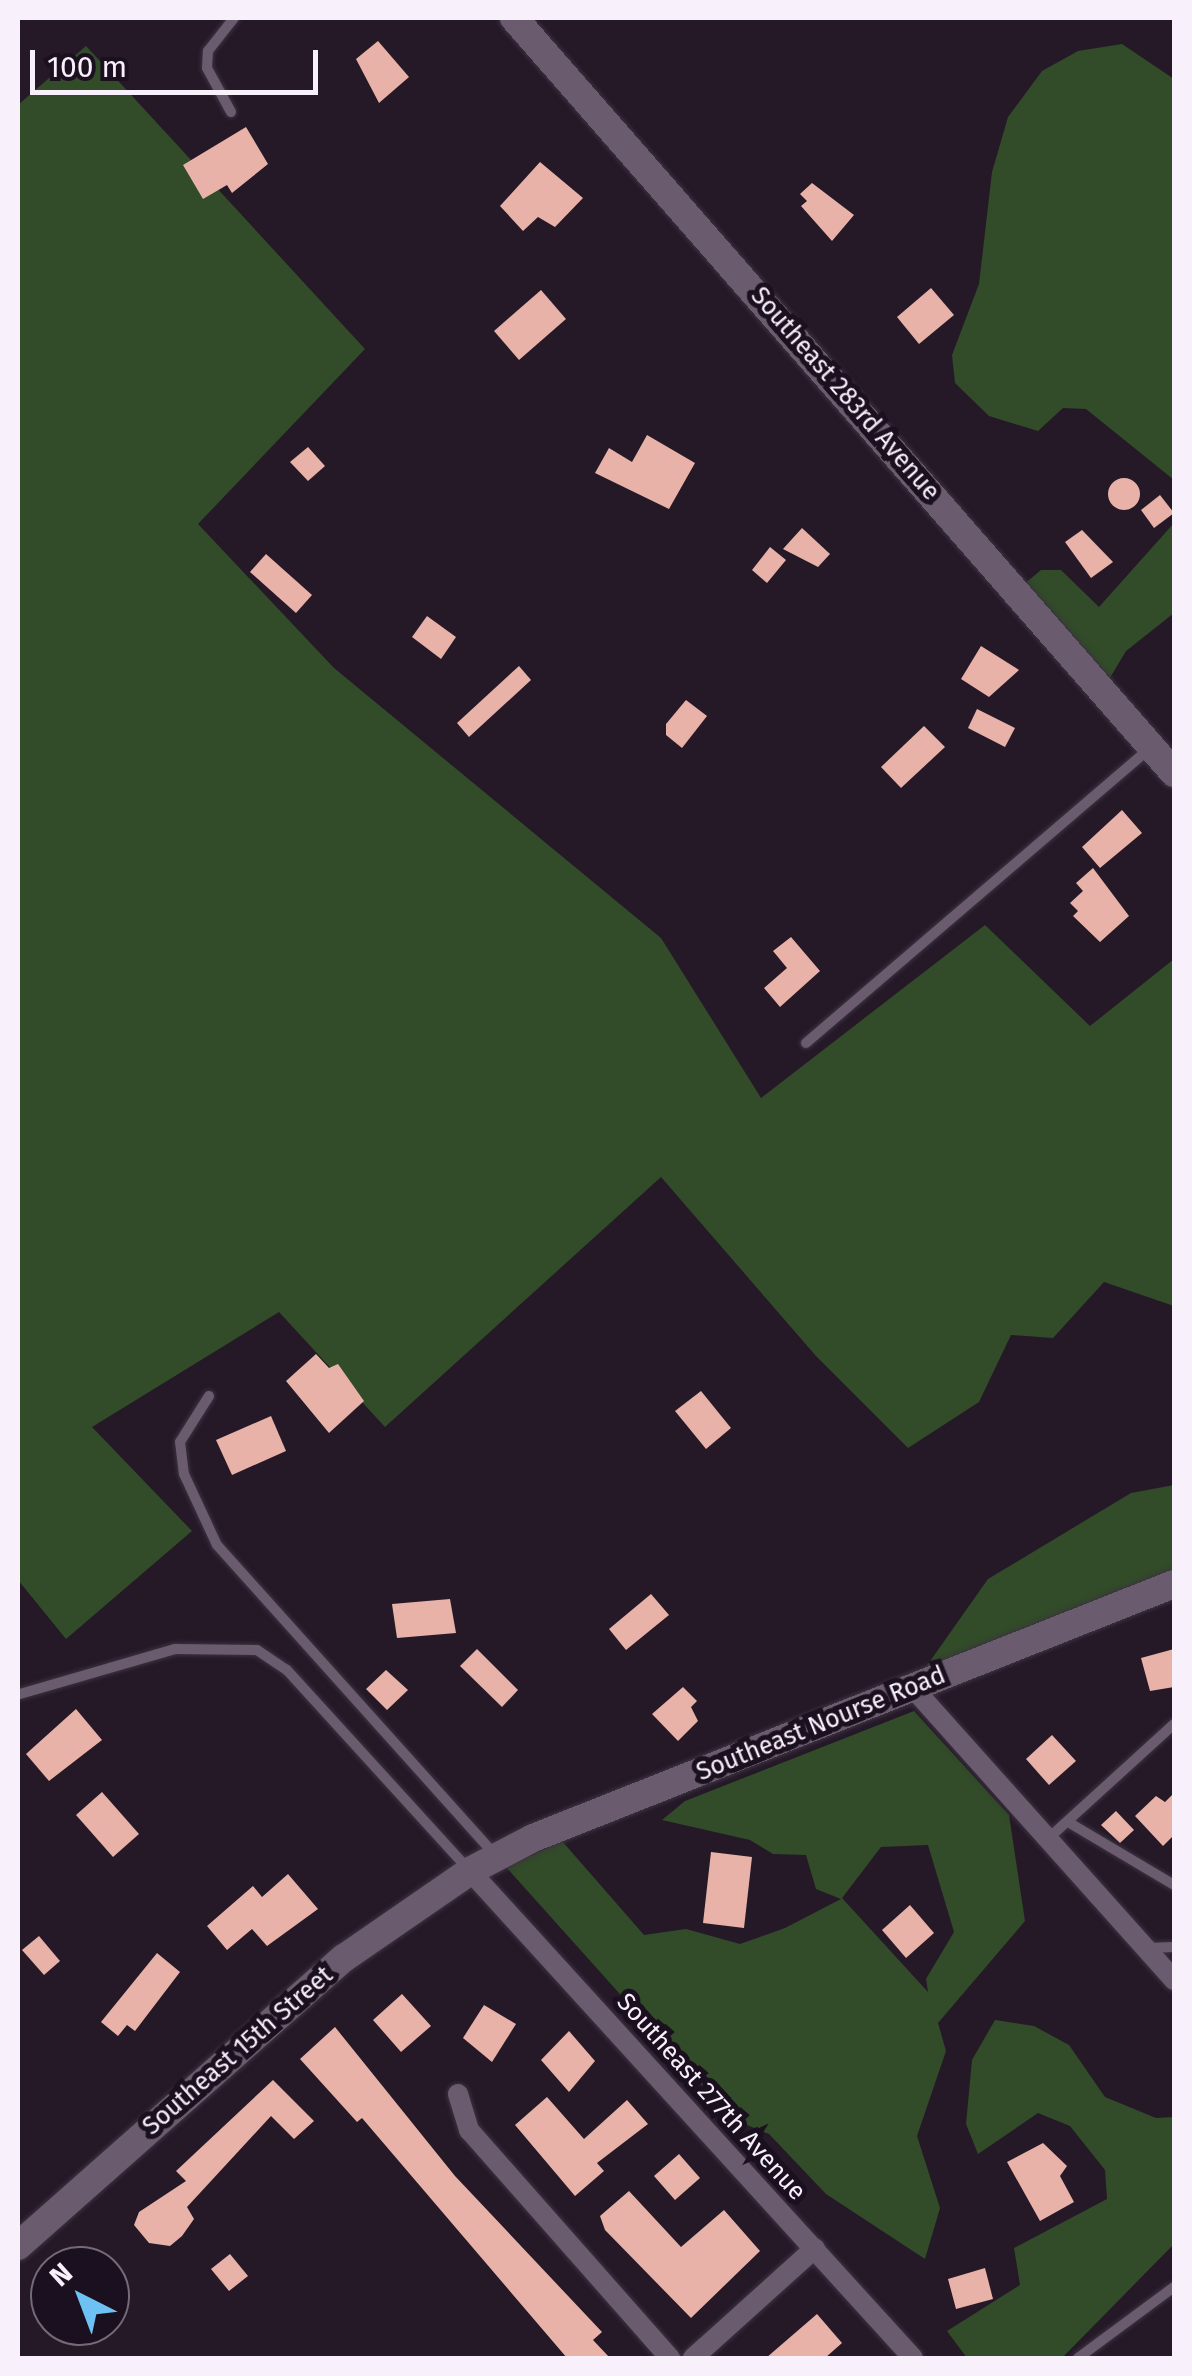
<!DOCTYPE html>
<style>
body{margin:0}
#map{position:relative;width:1192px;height:2376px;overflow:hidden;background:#251928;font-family:"Fira Sans",sans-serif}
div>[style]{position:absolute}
.green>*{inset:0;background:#324b29}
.building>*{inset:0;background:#e8b2a8}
.round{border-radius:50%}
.roads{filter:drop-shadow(0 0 2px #3d3340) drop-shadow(0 0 2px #3d3340)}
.lane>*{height:10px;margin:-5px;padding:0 5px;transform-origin:5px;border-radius:5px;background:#6a5c6e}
.street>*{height:20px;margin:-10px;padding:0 10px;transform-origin:10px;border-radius:10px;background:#6a5c6e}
.secondary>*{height:28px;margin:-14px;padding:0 14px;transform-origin:14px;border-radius:14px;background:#6a5c6e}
span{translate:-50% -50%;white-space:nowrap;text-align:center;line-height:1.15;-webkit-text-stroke:10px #1b101f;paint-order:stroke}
.street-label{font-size:25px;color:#f8f0fb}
.frame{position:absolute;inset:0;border:20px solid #f8f0fb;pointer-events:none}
.north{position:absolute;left:30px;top:2246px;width:100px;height:100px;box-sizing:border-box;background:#1b101f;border:2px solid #736a77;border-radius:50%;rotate:318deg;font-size:28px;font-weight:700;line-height:40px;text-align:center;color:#f8f0fb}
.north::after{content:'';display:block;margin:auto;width:35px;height:45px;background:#6ec2f3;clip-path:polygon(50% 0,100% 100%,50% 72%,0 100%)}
.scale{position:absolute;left:30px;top:50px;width:288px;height:45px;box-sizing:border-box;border:5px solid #f8f0fb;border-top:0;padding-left:12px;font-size:30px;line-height:35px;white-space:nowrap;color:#f8f0fb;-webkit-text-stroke:8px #1b101f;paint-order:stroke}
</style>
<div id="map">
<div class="green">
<div style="clip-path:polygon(1122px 44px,1174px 79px,1174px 480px,1086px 409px,1063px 408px,1038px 431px,989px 416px,955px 383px,952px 355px,979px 284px,992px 172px,1008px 117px,1042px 71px,1078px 51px)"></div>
<div style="clip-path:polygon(86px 46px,365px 349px,198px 524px,334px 668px,661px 938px,761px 1098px,985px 925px,1090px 1026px,1174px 959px,1174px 1306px,1104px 1282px,1053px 1338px,1011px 1335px,979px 1402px,908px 1448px,816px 1356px,661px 1177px,385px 1427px,279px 1312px,92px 1427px,192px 1531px,66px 1639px,18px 1580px,18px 105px)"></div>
<div style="clip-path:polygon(1174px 523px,1174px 613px,1126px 651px,1108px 681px,1023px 585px,1041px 570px,1061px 570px,1099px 607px)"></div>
<div style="clip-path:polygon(1174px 1485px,1174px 1573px,921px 1674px,988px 1579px,1131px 1493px)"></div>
<div style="clip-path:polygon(evenodd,914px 1711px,1009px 1815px,1025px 1921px,938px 2023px,946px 2051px,917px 2136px,940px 2208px,925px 2259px,826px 2194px,769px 2134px,732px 2119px,506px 1867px,562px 1841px,644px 1935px,686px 1929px,740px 1944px,785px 1928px,841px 1899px,816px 1889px,806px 1855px,773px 1854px,750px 1840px,662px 1820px,685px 1801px,914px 1711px,928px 1845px,954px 1932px,926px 1979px,928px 1992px,842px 1898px,881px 1847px,928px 1845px)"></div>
<div style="clip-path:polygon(995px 2020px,1034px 2026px,1069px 2045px,1105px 2097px,1156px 2118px,1174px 2117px,1174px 2244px,1062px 2358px,967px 2358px,947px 2331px,1020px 2285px,1014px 2248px,1107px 2199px,1105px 2170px,1070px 2126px,1038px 2113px,978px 2154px,966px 2124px,972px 2060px)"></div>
</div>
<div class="building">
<div style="clip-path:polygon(378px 41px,409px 77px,379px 103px,356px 59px)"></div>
<div style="clip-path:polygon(246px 127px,268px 164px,232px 193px,227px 185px,203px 199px,183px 165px)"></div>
<div style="clip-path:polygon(540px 162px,583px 198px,555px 227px,538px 217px,523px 231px,500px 206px)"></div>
<div style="clip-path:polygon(812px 183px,854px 215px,832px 241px,801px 206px,807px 201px,800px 194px)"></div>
<div style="clip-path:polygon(931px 288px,954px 315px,919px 344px,897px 317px)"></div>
<div style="clip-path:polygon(541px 290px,566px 319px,519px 360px,494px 331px)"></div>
<div style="clip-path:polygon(647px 435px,695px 463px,669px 509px,595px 473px,609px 448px,632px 462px)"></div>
<div style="clip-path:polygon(308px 447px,325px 466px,308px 481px,290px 462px)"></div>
<div class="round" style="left:1108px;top:478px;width:32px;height:32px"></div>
<div style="clip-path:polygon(1160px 495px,1174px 513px,1154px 528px,1141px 510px)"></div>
<div style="clip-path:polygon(802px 528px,830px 554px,818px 567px,783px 549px)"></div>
<div style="clip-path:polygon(1082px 530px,1113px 562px,1091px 578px,1065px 542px)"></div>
<div style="clip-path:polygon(770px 547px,786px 560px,767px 583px,752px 570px)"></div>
<div style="clip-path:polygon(266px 554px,312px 595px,296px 613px,250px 572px)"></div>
<div style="clip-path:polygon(427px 616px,456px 637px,441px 659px,412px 637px)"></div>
<div style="clip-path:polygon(981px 646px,1019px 670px,989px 697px,961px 679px)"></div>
<div style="clip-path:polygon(519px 666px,531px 680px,469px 737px,457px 723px)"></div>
<div style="clip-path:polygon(686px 700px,707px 716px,682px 748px,666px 735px,666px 724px)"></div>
<div style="clip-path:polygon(977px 709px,1015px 728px,1005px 747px,968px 728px)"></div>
<div style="clip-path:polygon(924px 726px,945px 747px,901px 788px,881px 767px)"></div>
<div style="clip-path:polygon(1122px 810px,1142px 833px,1100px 868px,1082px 847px)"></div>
<div style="clip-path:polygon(1093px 868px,1129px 916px,1100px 942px,1073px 916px,1078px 911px,1070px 903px,1083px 891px,1076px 883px)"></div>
<div style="clip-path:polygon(791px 937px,820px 971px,780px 1007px,764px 988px,787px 968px,773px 951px)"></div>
<div style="clip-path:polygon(316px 1354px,329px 1368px,338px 1364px,364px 1401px,329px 1433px,286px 1381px)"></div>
<div style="clip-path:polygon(701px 1391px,731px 1428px,706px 1449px,675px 1411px)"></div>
<div style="clip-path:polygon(271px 1416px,286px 1451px,232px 1475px,216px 1440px)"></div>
<div style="clip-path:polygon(651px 1594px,669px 1615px,626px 1650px,609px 1629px)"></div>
<div style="clip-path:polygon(450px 1599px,456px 1633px,397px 1638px,392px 1604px)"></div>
<div style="clip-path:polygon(477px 1649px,518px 1690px,502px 1707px,460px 1666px)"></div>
<div style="clip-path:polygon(1174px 1649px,1174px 1687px,1150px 1691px,1141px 1658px)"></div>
<div style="clip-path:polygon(386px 1670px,408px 1690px,387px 1710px,366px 1689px)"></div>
<div style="clip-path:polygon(683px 1687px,697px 1701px,691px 1707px,698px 1721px,678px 1741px,652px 1714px)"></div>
<div style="clip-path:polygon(76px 1709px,102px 1740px,49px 1781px,26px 1754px)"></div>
<div style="clip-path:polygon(1052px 1735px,1076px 1761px,1049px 1785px,1026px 1759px)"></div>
<div style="clip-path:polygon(102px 1792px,139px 1834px,113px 1857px,76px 1815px)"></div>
<div style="clip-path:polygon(1174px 1793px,1174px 1835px,1163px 1846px,1135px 1816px,1156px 1796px,1165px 1802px)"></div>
<div style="clip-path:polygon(1116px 1811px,1134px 1830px,1120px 1843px,1101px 1825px)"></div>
<div style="clip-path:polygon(711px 1852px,752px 1857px,744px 1928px,703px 1923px)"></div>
<div style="clip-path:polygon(288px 1874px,318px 1909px,267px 1946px,252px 1929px,227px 1950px,207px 1926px,253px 1886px,262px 1897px)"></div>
<div style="clip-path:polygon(910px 1905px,934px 1933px,906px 1958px,882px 1930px)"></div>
<div style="clip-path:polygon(39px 1936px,60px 1961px,44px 1975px,22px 1950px)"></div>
<div style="clip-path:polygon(157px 1953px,180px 1972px,135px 2031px,127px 2025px,118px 2036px,101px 2022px)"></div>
<div style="clip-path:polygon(402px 1994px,431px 2026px,401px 2052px,373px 2020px)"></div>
<div style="clip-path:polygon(484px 2005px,516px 2024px,492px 2062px,463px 2038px)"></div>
<div style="clip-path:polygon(335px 2027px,455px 2176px,602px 2332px,593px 2340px,610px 2358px,567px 2358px,362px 2118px,357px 2122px,300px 2059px)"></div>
<div style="clip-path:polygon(569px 2031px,595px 2061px,569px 2092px,541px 2060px)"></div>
<div style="clip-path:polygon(273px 2080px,314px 2121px,294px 2139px,271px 2116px,187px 2207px,194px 2219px,182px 2236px,170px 2246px,149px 2243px,134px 2225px,139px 2212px,186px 2181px,176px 2171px)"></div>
<div style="clip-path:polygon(547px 2097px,584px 2139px,627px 2100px,648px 2124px,597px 2163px,604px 2171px,575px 2196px,515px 2125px)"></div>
<div style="clip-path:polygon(1043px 2143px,1067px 2166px,1060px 2176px,1074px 2202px,1040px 2221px,1007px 2162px)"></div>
<div style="clip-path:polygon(679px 2154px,700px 2178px,675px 2200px,654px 2176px)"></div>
<div style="clip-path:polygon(629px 2191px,681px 2247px,724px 2210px,760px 2251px,691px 2318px,605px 2230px,600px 2216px)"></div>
<div style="clip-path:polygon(230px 2254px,248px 2276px,229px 2291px,211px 2269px)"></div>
<div style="clip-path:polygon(985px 2268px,993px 2299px,956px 2309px,948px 2279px)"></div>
<div style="clip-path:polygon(817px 2314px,842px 2343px,825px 2358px,766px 2358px)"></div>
</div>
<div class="roads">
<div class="lane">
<div style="left:231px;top:112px;width:50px;rotate:-118.6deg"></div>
<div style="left:207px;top:68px;width:17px;rotate:-87deg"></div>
<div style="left:208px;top:51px;width:42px;rotate:-51.8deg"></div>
<div style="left:806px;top:1043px;width:455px;rotate:-40.6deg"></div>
<div style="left:209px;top:1396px;width:54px;rotate:122.2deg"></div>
<div style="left:180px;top:1442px;width:32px;rotate:83deg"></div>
<div style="left:184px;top:1474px;width:78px;rotate:65.1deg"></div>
<div style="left:217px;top:1545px;width:418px;rotate:48.1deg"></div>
<div style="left:20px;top:1694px;width:161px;rotate:-16.2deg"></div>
<div style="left:175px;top:1649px;width:82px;rotate:0.7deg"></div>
<div style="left:257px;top:1650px;width:36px;rotate:34deg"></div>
<div style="left:287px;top:1670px;width:268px;rotate:47.7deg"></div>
<div style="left:1068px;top:1822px;width:123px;rotate:30.7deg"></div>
<div style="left:1051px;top:1836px;width:166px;rotate:-42.3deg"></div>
<div style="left:1148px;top:1948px;width:26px;rotate:-2deg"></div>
<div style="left:1078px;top:2358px;width:119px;rotate:-36.5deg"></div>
</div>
<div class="street">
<div style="left:913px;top:1688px;width:392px;rotate:48.2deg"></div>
<div style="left:470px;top:1871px;width:658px;rotate:47.71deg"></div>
<div style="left:458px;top:2094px;width:38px;rotate:73deg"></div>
<div style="left:469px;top:2130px;width:304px;rotate:48.6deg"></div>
<div style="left:693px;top:2358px;width:164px;rotate:-42deg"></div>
</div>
<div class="secondary">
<div style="left:514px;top:18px;width:1003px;rotate:48.84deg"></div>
<div style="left:18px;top:2246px;width:435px;rotate:-41.5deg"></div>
<div style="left:344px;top:1958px;width:153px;rotate:-34.6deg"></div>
<div style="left:470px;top:1871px;width:71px;rotate:-27.6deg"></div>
<div style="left:533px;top:1838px;width:689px;rotate:-21.62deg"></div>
</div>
</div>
<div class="street-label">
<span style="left:845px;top:394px;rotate:49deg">Southeast 283rd Avenue</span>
<span style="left:821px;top:1724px;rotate:-22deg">Southeast Nourse Road</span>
<span style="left:238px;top:2051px;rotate:-41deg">Southeast 15th Street</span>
<span style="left:711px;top:2097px;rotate:48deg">Southeast 277th Avenue</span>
</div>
<div class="frame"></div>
<div class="north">N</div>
<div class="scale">100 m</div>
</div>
